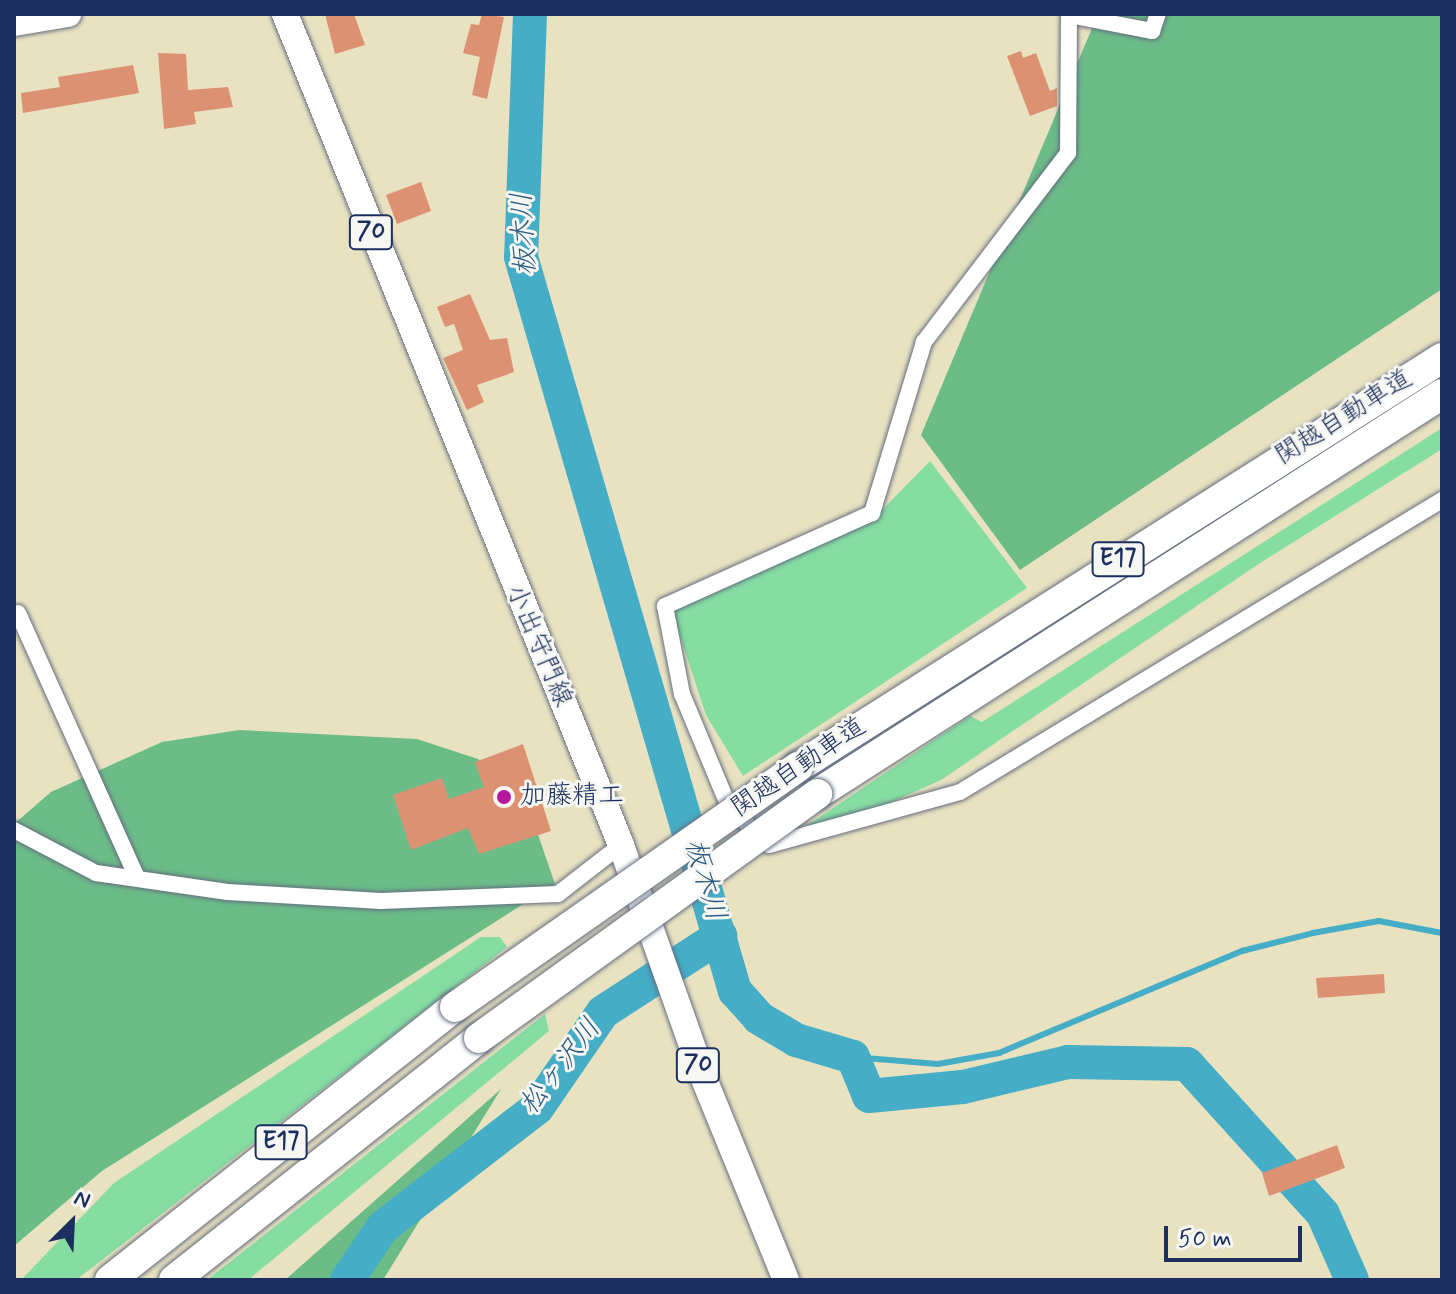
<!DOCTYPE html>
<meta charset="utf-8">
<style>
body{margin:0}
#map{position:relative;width:1456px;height:1294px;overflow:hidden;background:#e9e2c1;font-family:Mynerve,"Klee One",sans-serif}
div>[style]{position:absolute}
.green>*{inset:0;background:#85dda2}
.forest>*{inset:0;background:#6cbc88}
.stream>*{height:6px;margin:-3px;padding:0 3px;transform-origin:3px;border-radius:3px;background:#45adc5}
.river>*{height:34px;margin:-17px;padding:0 17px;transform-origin:17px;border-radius:17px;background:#45adc5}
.building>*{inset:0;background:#dc9173}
.roads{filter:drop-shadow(0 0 2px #636e81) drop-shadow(0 0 2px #636e81)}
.minor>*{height:16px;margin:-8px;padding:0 8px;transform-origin:8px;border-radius:8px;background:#fff}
.primary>*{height:26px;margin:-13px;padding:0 13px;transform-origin:13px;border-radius:13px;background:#fff}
.trunk>*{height:26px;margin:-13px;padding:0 13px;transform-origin:13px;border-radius:13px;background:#fff}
.motorway>*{height:30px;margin:-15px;padding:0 15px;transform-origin:15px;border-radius:15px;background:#fff}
.bridges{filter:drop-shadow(0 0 2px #636e81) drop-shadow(0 0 2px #636e81)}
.motorway-bridge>*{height:30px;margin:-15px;padding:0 15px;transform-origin:15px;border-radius:15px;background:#fff}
.dots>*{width:22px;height:22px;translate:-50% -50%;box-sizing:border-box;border:4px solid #f6f6f2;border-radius:50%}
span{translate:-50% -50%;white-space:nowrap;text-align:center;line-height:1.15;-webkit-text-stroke:6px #f6f6f2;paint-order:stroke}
.shield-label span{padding:2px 6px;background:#f6f6f2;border:2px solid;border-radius:6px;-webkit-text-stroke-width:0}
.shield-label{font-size:24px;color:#1b2f5e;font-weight:700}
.street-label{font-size:26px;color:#1b2f5e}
.poi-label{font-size:26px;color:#1b2f5e}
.left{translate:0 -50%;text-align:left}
.water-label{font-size:28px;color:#2a5b82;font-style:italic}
.frame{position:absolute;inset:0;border:16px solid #1b2f5e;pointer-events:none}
.north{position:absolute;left:32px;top:1182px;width:80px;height:80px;-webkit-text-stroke:6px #f6f6f2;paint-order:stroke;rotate:24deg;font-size:22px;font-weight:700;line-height:32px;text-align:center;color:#1b2f5e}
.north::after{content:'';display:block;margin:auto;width:28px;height:36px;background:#1b2f5e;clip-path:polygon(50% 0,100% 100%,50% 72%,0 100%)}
.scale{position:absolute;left:1164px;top:1226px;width:138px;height:36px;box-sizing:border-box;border:4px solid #1b2f5e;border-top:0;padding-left:10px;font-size:24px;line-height:28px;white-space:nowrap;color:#1b2f5e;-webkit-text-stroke:6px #f6f6f2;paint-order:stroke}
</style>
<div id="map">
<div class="green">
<div style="clip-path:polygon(1442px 428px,1442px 449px,1260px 563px,941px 780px,828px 830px,802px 829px,970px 716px,982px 722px)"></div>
<div style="clip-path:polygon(930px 461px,1027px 588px,743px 776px,706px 715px,671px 609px,877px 515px)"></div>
<div style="clip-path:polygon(481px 937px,500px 937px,507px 947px,76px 1280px,21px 1280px,114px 1183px)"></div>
<div style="clip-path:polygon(545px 1014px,549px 1031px,248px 1280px,207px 1280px)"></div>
</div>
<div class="forest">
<div style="clip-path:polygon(1098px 14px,1442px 14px,1442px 289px,1020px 570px,921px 435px)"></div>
<div style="clip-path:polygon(239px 730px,417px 739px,478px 759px,524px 794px,555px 884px,102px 1171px,14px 1246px,14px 824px,51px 792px,162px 742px)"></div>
<div style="clip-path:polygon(501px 1089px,383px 1280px,285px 1280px)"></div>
</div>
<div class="stream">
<div style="left:853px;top:1057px;width:85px;rotate:4.7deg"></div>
<div style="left:938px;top:1064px;width:62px;rotate:-10.2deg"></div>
<div style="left:999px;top:1053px;width:264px;rotate:-22.8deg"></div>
<div style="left:1242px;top:951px;width:73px;rotate:-14.2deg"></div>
<div style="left:1313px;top:933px;width:67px;rotate:-10.3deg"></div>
<div style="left:1379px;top:921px;width:64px;rotate:10.8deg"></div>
</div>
<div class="river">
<div style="left:530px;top:14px;width:243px;rotate:92.1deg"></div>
<div style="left:521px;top:257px;width:765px;rotate:73.75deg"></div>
<div style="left:735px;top:991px;width:36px;rotate:48deg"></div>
<div style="left:759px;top:1018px;width:43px;rotate:30.7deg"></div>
<div style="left:796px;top:1040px;width:59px;rotate:16.6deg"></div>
<div style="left:853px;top:1057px;width:42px;rotate:67.7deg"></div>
<div style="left:869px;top:1096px;width:94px;rotate:-5.5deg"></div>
<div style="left:963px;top:1087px;width:108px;rotate:-13.4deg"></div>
<div style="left:1068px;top:1062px;width:119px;rotate:1deg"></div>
<div style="left:1187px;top:1064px;width:202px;rotate:47.8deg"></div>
<div style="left:1323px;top:1214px;width:72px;rotate:66.3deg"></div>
<div style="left:347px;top:1280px;width:64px;rotate:-55.8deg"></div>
<div style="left:383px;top:1227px;width:195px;rotate:-37.7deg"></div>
<div style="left:537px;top:1108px;width:116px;rotate:-55.5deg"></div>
<div style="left:603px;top:1012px;width:140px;rotate:-33deg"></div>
</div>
<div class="building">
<div style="clip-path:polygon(325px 14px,354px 14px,365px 45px,335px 54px)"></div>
<div style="clip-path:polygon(482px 14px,504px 17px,487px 99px,472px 95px,480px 57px,463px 53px,471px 24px,479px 25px)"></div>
<div style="clip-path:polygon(1021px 51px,1023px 58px,1036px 53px,1050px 91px,1057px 88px,1057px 106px,1030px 116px,1007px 56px)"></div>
<div style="clip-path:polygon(158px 53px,186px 54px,188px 90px,228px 87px,233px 107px,194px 112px,196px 124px,164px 129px)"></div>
<div style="clip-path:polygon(133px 65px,139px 93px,23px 113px,21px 93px,60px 87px,58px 77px)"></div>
<div style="clip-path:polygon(421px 182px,431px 211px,397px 224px,386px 195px)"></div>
<div style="clip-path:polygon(470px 294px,490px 340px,507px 338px,514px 372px,477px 385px,484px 402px,467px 410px,443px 358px,463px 350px,454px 324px,445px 327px,437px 307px)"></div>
<div style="clip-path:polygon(523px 744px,551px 831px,479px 854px,468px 828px,411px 850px,393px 795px,442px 778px,449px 799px,484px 787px,475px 762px)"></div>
<div style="clip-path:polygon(1384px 974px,1385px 993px,1318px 998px,1316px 978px)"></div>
<div style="clip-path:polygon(1337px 1145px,1345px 1168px,1269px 1196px,1262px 1173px)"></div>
</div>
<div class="roads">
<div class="minor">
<div style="left:1069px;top:14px;width:139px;rotate:90.4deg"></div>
<div style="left:1068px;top:153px;width:238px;rotate:127.3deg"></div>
<div style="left:924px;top:342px;width:179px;rotate:106.9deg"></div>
<div style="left:872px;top:513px;width:227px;rotate:155.8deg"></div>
<div style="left:665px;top:606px;width:90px;rotate:79.1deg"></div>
<div style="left:682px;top:694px;width:122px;rotate:67.4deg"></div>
<div style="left:729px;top:807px;width:55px;rotate:43.5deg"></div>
<div style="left:769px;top:845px;width:198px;rotate:-15.5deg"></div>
<div style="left:960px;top:792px;width:564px;rotate:-31.21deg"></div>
<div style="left:1069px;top:15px;width:85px;rotate:10.9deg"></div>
<div style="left:1152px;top:31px;width:18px;rotate:-71deg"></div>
<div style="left:18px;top:613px;width:290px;rotate:65.8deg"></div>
<div style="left:14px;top:830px;width:93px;rotate:27.7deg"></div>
<div style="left:96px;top:873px;width:133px;rotate:8.2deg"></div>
<div style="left:228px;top:892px;width:153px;rotate:3.4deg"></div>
<div style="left:381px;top:901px;width:177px;rotate:-2.3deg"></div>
<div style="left:558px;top:894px;width:80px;rotate:-37.9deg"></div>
</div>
<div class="primary">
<div style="left:285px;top:14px;width:896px;rotate:67.98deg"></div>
<div style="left:621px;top:845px;width:243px;rotate:70.5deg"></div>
<div style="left:702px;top:1074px;width:222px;rotate:67.8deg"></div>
</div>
<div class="trunk">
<div style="left:14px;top:23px;width:55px;rotate:-9.5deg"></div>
</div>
<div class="motorway">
<div style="left:798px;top:767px;width:763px;rotate:-32.42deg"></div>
<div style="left:817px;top:794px;width:742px;rotate:-32.62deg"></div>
<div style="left:110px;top:1280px;width:440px;rotate:-38.4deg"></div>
<div style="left:174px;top:1280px;width:389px;rotate:-38.4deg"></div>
</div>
</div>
<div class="bridges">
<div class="motorway-bridge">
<div style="left:455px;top:1007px;width:419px;rotate:-35deg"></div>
<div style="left:479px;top:1038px;width:417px;rotate:-35.8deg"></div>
</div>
</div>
<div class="dots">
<div style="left:504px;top:797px;background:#b5179e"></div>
</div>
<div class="shield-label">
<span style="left:371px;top:232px">70</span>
<span style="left:1118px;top:559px">E17</span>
<span style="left:698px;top:1065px">70</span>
<span style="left:281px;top:1142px">E17</span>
</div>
<div class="street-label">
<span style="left:1344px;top:418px;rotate:-32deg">関越自動車道</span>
<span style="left:538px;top:646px;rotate:67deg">小出守門線</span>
<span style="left:799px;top:768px;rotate:-34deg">関越自動車道</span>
</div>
<div class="poi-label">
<span class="left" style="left:520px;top:797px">加藤精工</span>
</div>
<div class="water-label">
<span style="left:525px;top:234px;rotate:-93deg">板木川</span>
<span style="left:704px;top:880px;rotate:74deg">板木川</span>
<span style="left:561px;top:1067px;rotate:-52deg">松ヶ沢川</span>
</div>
<div class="frame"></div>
<div class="north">N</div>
<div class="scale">50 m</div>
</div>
